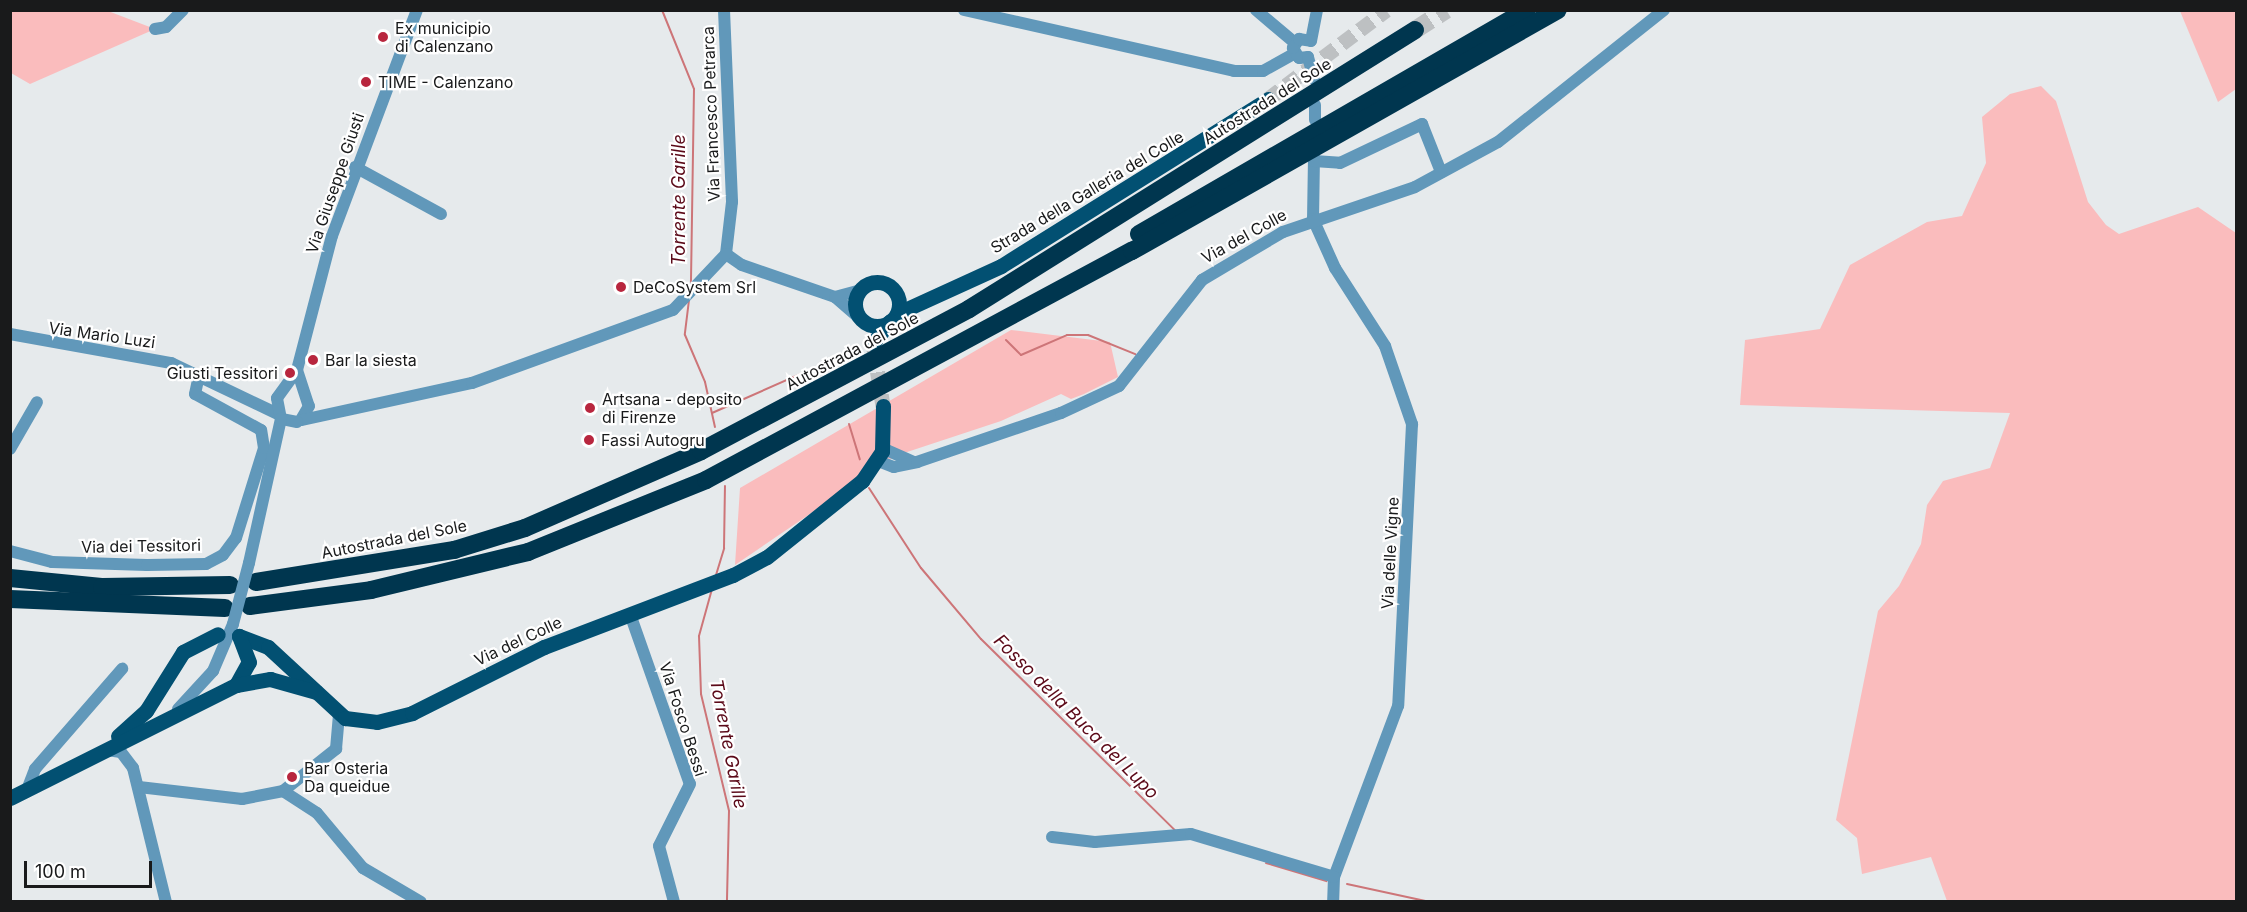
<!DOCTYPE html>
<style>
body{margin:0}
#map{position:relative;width:2247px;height:912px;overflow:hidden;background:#e6eaec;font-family:Inter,sans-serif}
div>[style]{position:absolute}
.green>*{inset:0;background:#fabcbd}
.stream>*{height:2px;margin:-1px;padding:0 1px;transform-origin:1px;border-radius:1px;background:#cd7578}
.major-tunnel>*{height:15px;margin-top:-7.5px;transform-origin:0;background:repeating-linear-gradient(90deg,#bdc0c2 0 15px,transparent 0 23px)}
.highway-tunnel>*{height:18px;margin-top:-9px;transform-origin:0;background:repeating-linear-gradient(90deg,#bdc0c2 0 18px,transparent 0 27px)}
.minor>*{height:12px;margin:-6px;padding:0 6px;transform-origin:6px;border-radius:6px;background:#6198ba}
.major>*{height:15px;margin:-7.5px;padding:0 7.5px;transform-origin:7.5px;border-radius:7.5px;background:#025072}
.major>.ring{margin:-7.5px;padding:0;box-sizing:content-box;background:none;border:15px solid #025072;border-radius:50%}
.highway>*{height:18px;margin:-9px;padding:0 9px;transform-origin:9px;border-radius:9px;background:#00364f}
.minor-bridge>*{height:12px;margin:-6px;padding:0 6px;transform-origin:6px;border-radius:6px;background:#6198ba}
.dots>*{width:16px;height:16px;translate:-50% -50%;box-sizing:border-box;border:3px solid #fff;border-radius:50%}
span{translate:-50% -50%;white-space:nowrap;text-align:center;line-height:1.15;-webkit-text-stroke:4.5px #fff;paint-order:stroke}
.poi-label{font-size:16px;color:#191a1b}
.left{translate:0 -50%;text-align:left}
.right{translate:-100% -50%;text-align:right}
.street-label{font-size:16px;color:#191a1b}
.water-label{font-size:18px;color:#5b0918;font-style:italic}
.frame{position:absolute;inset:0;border:12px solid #191a1b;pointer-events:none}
.scale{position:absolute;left:24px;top:861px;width:128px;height:27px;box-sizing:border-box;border:3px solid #191a1b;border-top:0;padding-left:8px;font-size:18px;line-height:21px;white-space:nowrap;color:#191a1b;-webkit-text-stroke:4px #fff;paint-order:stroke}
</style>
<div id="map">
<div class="green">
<div style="clip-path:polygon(11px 11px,108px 11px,155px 29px,30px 84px,11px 73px)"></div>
<div style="clip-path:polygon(2180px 11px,2236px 11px,2236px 89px,2218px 102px)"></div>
<div style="clip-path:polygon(2041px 86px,2056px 101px,2088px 202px,2106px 225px,2119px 234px,2198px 207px,2236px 233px,2236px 901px,1947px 901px,1931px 857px,1862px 874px,1857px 838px,1836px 820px,1878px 611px,1899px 586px,1921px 544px,1927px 505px,1943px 481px,1990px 468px,2010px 413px,1740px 405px,1745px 340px,1820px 329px,1850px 265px,1927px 222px,1962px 216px,1986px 163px,1982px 117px,2010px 94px)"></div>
<div style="clip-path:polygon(1011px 330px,1110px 342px,1118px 377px,1084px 394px,1071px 399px,1061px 394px,1001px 421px,895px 456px,735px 565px,740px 488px)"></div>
</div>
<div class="stream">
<div style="left:662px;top:10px;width:85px;rotate:67.9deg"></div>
<div style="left:694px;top:89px;width:194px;rotate:90.9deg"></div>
<div style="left:689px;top:300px;width:35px;rotate:97deg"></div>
<div style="left:685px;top:335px;width:51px;rotate:66.9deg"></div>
<div style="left:705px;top:382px;width:46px;rotate:77.5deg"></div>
<div style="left:1006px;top:340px;width:21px;rotate:45deg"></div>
<div style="left:1021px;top:355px;width:50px;rotate:-23.5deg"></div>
<div style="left:1067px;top:335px;width:21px"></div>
<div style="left:1088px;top:335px;width:51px;rotate:22deg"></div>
<div style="left:712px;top:413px;width:111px;rotate:-23.8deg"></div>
<div style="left:814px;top:368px;width:6px;rotate:59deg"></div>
<div style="left:849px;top:424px;width:37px;rotate:73deg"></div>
<div style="left:869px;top:488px;width:95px;rotate:57deg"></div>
<div style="left:921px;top:568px;width:93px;rotate:49.8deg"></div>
<div style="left:981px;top:639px;width:274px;rotate:44.6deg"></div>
<div style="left:716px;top:575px;width:28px;rotate:-73deg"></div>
<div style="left:724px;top:548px;width:62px;rotate:-89.1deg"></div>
<div style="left:712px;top:589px;width:49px;rotate:105.5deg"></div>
<div style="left:699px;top:636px;width:58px;rotate:88deg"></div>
<div style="left:701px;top:694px;width:120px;rotate:76.5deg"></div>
<div style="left:729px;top:811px;width:91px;rotate:91.3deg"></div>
<div style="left:1266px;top:863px;width:63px;rotate:16.7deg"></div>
<div style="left:1347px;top:884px;width:85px;rotate:12.2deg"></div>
</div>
<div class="major-tunnel">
<div style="left:1268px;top:99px;width:148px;rotate:-37deg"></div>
<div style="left:874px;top:349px;width:58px;rotate:81deg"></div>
</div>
<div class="highway-tunnel">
<div style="left:1415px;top:30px;width:37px;rotate:-33deg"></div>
</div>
<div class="minor">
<div style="left:724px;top:10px;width:192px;rotate:87.6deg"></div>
<div style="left:732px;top:202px;width:52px;rotate:96.6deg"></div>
<div style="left:964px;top:10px;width:277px;rotate:12.7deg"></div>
<div style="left:1234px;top:71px;width:29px"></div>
<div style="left:1263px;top:71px;width:37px;rotate:-29deg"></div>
<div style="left:1256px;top:10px;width:51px;rotate:40.2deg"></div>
<div style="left:155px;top:29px;width:11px;rotate:-10deg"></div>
<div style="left:166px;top:27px;width:24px;rotate:-45deg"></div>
<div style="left:1311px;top:41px;width:32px;rotate:-79deg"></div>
<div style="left:1308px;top:57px;width:9px;rotate:174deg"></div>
<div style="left:1299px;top:58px;width:12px;rotate:-121deg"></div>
<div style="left:1293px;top:48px;width:11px;rotate:-56deg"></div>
<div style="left:1299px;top:39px;width:12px;rotate:9deg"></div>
<div style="left:1308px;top:57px;width:23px;rotate:75deg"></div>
<div style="left:1315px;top:120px;width:15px;rotate:-90deg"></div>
<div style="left:1314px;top:157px;width:62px;rotate:90.9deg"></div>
<div style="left:1313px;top:219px;width:54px;rotate:65.8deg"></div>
<div style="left:1335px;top:268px;width:93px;rotate:57.3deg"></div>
<div style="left:1385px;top:346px;width:83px;rotate:70.9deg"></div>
<div style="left:1412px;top:424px;width:282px;rotate:92.8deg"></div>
<div style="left:1398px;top:706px;width:183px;rotate:110.5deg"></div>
<div style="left:1334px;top:877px;width:25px;rotate:92deg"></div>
<div style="left:1314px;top:161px;width:26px;rotate:4deg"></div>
<div style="left:1340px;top:163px;width:91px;rotate:-25.4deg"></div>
<div style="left:1422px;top:124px;width:52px;rotate:68.4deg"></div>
<div style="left:355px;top:167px;width:98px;rotate:28.7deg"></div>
<div style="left:726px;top:254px;width:19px;rotate:35deg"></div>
<div style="left:742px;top:265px;width:98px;rotate:19deg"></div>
<div style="left:835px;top:297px;width:29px;rotate:41deg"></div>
<div style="left:835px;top:297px;width:24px;rotate:-15deg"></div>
<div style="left:10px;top:334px;width:164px;rotate:10.2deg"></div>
<div style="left:171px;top:363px;width:119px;rotate:25.5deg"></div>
<div style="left:297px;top:370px;width:38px;rotate:72deg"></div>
<div style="left:309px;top:406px;width:16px;rotate:120deg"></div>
<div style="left:302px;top:420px;width:174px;rotate:-12.3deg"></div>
<div style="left:472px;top:383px;width:214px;rotate:-20deg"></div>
<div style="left:673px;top:310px;width:77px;rotate:-46.6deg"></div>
<div style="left:297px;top:422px;width:16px;rotate:-169deg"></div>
<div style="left:281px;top:419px;width:21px;rotate:-101deg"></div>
<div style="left:277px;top:398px;width:34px;rotate:-54deg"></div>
<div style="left:297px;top:370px;width:138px;rotate:-75.4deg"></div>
<div style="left:332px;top:236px;width:241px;rotate:-69.4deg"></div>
<div style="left:882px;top:448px;width:34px;rotate:24deg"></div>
<div style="left:10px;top:449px;width:54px;rotate:-60.1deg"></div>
<div style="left:878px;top:461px;width:17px;rotate:21deg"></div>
<div style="left:894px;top:467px;width:24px;rotate:-12deg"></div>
<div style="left:917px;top:462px;width:152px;rotate:-18.8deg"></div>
<div style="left:1061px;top:413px;width:64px;rotate:-25deg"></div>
<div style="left:1119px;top:386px;width:135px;rotate:-51.9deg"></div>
<div style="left:1202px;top:280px;width:94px;rotate:-30.7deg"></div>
<div style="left:1283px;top:232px;width:139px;rotate:-18.8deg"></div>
<div style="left:1415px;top:187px;width:94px;rotate:-28.5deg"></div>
<div style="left:1498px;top:142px;width:212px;rotate:-38.5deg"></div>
<div style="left:10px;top:551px;width:43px;rotate:14.7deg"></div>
<div style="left:52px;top:562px;width:95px;rotate:1.8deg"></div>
<div style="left:147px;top:565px;width:59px;rotate:-1deg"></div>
<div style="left:206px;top:564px;width:19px;rotate:-28deg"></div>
<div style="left:223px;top:555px;width:21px;rotate:-53deg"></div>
<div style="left:236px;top:538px;width:94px;rotate:-72.7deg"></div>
<div style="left:264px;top:448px;width:18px;rotate:-99deg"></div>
<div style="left:261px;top:430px;width:75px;rotate:-151.4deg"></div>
<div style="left:195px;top:394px;width:19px;rotate:-78deg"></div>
<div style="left:249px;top:563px;width:148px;rotate:-77.5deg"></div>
<div style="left:630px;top:614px;width:180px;rotate:70.6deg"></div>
<div style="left:690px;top:784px;width:69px;rotate:116.6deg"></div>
<div style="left:659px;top:846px;width:58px;rotate:75deg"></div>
<div style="left:178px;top:709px;width:52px;rotate:-47.4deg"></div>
<div style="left:213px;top:671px;width:51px;rotate:-66.9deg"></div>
<div style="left:107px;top:750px;width:14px;rotate:8deg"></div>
<div style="left:121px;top:752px;width:20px;rotate:53deg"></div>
<div style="left:133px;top:768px;width:138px;rotate:76.2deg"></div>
<div style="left:139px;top:787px;width:104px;rotate:6.6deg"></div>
<div style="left:242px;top:799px;width:42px;rotate:-11deg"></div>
<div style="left:283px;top:791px;width:68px;rotate:-38.4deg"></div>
<div style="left:336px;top:749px;width:35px;rotate:-85deg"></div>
<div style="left:27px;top:790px;width:22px;rotate:-69deg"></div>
<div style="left:35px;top:769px;width:133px;rotate:-49deg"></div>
<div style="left:283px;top:791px;width:40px;rotate:32.9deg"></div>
<div style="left:317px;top:813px;width:72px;rotate:50.1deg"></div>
<div style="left:363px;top:868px;width:67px;rotate:30.4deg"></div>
<div style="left:1052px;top:837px;width:43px;rotate:6.6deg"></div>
<div style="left:1095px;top:842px;width:96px;rotate:-4.8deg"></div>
<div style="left:1191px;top:834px;width:149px;rotate:16.7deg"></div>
</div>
<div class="major">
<div class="ring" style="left:855px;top:282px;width:29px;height:29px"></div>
<div style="left:898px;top:313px;width:113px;rotate:-24.5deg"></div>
<div style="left:1001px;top:266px;width:315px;rotate:-32deg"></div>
<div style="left:873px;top:343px;width:28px;rotate:-52deg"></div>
<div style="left:239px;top:636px;width:31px;rotate:21deg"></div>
<div style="left:268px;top:647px;width:105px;rotate:42.7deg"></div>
<div style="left:345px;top:718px;width:32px;rotate:7deg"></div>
<div style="left:377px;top:722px;width:36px;rotate:-14deg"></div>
<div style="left:412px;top:713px;width:148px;rotate:-26.6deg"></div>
<div style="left:544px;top:647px;width:202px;rotate:-20.9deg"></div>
<div style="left:733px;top:575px;width:38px;rotate:-28deg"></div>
<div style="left:767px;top:557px;width:122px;rotate:-38.7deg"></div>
<div style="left:862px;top:481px;width:36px;rotate:-56deg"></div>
<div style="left:882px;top:451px;width:45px;rotate:-88.7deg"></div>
<div style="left:236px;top:685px;width:26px;rotate:-61deg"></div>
<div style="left:249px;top:662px;width:28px;rotate:-111deg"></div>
<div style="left:118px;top:736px;width:38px;rotate:-42deg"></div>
<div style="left:146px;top:711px;width:70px;rotate:-57.9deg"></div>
<div style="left:183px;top:652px;width:39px;rotate:-27deg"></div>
<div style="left:10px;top:798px;width:253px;rotate:-26.6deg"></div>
<div style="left:236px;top:685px;width:35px;rotate:-10deg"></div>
<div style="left:270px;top:679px;width:48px;rotate:15.8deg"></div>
</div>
<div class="highway">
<div style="left:1139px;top:234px;width:448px;rotate:-30deg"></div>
<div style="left:10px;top:578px;width:92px;rotate:5.6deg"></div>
<div style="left:102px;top:587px;width:128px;rotate:-0.9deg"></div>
<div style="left:256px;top:582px;width:201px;rotate:-9.2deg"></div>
<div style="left:454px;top:550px;width:74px;rotate:-17.2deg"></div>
<div style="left:525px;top:528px;width:192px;rotate:-23.6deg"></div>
<div style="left:701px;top:451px;width:303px;rotate:-27.9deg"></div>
<div style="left:969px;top:309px;width:526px;rotate:-32.03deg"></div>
<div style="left:10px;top:599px;width:215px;rotate:2.4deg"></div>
<div style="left:250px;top:606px;width:122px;rotate:-7.5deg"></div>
<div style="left:371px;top:590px;width:162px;rotate:-13.6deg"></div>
<div style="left:528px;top:552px;width:192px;rotate:-22deg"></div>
<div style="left:706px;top:480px;width:484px;rotate:-28.3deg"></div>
<div style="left:1132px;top:251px;width:489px;rotate:-29.5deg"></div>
</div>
<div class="minor-bridge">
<div style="left:233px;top:624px;width:63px;rotate:-75.3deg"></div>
</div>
<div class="dots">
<div style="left:383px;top:37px;background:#b8263e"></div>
<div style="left:366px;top:82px;background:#b8263e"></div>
<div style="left:621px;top:287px;background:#b8263e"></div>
<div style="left:313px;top:360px;background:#b8263e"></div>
<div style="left:290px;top:373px;background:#b8263e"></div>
<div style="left:590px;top:408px;background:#b8263e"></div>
<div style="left:589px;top:440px;background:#b8263e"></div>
<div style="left:292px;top:777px;background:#b8263e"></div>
</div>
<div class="poi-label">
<span class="left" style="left:395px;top:37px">Ex municipio<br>di Calenzano</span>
<span class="left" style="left:378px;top:82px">TIME - Calenzano</span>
<span class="left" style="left:633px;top:287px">DeCoSystem Srl</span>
<span class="left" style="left:325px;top:360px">Bar la siesta</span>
<span class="right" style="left:278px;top:373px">Giusti Tessitori</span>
<span class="left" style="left:602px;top:408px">Artsana - deposito<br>di Firenze</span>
<span class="left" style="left:601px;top:440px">Fassi Autogru</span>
<span class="left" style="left:304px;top:777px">Bar Osteria<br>Da queidue</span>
</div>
<div class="street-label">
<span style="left:1267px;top:101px;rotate:-32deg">Autostrada del Sole</span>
<span style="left:711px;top:114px;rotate:-92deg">Via Francesco Petrarca</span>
<span style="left:335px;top:183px;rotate:-71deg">Via Giuseppe Giusti</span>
<span style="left:1087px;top:192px;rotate:-31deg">Strada della Galleria del Colle</span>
<span style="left:1244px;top:236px;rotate:-29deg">Via del Colle</span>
<span style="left:102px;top:335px;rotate:8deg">Via Mario Luzi</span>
<span style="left:852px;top:351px;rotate:-28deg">Autostrada del Sole</span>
<span style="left:394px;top:539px;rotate:-11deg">Autostrada del Sole</span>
<span style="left:141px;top:546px;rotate:-1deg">Via dei Tessitori</span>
<span style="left:1390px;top:553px;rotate:-87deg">Via delle Vigne</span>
<span style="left:518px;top:641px;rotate:-25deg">Via del Colle</span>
<span style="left:683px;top:719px;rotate:72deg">Via Fosco Bessi</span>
</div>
<div class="water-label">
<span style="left:679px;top:200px;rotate:-90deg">Torrente Garille</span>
<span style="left:1076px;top:717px;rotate:45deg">Fosso della Buca del Lupo</span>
<span style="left:728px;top:744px;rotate:79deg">Torrente Garille</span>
</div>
<div class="frame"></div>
<div class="scale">100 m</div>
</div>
